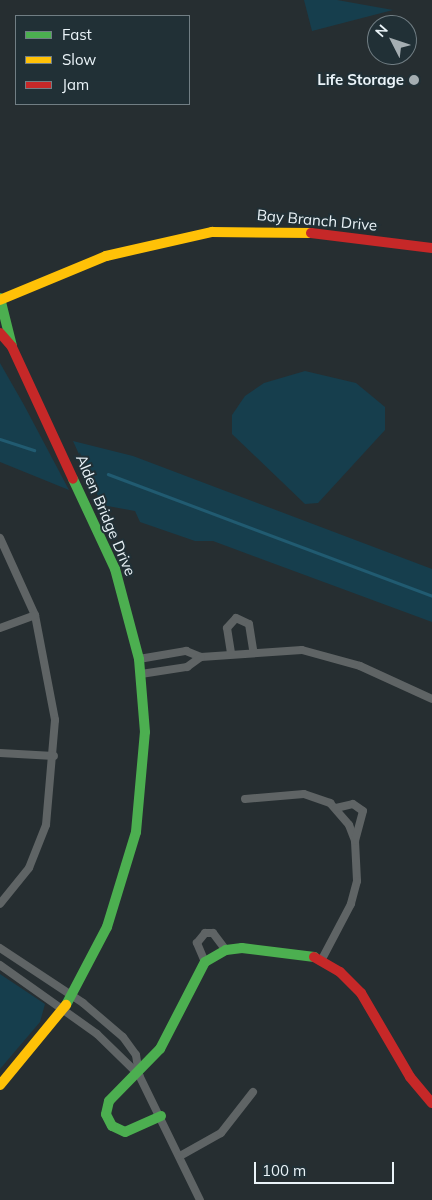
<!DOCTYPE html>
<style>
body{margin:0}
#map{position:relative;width:432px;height:1200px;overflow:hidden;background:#262e31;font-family:Mulish,sans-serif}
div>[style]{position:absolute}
.green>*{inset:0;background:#163e4d}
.stream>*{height:2.5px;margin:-1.25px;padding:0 1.25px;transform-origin:1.25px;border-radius:1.25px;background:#215b71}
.street>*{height:8px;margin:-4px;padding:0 4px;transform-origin:4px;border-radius:4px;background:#5f6465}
.fast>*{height:10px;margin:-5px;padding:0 5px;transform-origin:5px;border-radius:5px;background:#4caf50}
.slow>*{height:10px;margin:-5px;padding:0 5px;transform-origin:5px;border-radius:5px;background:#ffc107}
.jam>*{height:10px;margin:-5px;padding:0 5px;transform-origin:5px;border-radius:5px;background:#c62828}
.dots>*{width:14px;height:14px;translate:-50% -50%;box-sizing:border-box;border:2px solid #213036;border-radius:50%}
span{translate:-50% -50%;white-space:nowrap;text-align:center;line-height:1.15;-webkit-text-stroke:4px #213036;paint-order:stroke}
.poi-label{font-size:15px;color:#eaf3f8;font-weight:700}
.right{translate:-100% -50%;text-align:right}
.street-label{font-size:15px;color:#eaf3f8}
.legend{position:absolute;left:15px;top:15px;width:175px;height:90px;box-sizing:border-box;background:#213036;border:1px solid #717e84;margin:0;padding:6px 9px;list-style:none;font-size:15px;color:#eaf3f8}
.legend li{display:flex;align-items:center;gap:10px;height:25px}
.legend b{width:25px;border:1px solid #717e84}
.north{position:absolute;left:367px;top:15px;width:50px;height:50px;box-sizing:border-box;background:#213036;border:1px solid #717e84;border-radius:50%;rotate:311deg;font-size:14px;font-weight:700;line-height:20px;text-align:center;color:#eaf3f8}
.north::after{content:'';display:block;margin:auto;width:18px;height:22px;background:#a5aeb2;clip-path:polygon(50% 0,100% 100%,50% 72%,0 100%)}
.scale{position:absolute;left:254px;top:1162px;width:140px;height:22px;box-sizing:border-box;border:2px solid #eaf3f8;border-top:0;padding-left:6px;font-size:15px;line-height:18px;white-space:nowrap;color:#eaf3f8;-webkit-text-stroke:4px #213036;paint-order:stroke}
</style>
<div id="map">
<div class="green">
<div style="clip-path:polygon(304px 0,337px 0,393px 10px,312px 31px)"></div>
<div style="clip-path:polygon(0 363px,24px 405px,69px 490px,0 462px)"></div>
<div style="clip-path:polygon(305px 371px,356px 383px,385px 407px,385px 430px,318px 503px,305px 504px,232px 434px,232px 415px,245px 396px,264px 383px)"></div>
<div style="clip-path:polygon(73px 441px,133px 456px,432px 569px,432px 622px,213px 541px,195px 541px,140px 522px,135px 511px,102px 505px)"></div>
<div style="clip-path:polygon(0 974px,45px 1004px,40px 1022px,0 1069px)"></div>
</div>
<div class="stream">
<div style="left:0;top:439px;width:36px;rotate:18deg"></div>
<div style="left:108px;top:474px;width:346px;rotate:20.6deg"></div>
</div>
<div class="street">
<div style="left:0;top:538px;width:85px;rotate:65.6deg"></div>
<div style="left:35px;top:615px;width:107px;rotate:79.2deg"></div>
<div style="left:55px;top:720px;width:105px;rotate:94.9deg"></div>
<div style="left:46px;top:825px;width:46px;rotate:111.6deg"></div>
<div style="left:29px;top:868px;width:46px;rotate:128.9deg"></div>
<div style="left:0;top:628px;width:37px;rotate:-20deg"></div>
<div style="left:231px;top:653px;width:25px;rotate:-99deg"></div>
<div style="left:227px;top:628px;width:13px;rotate:-48deg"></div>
<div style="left:236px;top:618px;width:14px;rotate:25deg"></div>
<div style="left:249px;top:624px;width:26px;rotate:81deg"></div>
<div style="left:139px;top:659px;width:48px;rotate:-9.7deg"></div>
<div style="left:186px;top:651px;width:16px;rotate:22deg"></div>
<div style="left:201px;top:657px;width:101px;rotate:-4deg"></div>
<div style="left:302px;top:650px;width:60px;rotate:15.4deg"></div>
<div style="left:360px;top:666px;width:79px;rotate:24.6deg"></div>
<div style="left:141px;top:674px;width:47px;rotate:-8.7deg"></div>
<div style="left:187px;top:667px;width:17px;rotate:-36deg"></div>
<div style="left:0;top:753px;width:54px;rotate:3.2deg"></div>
<div style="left:245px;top:799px;width:59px;rotate:-4.8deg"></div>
<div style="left:304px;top:794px;width:28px;rotate:19deg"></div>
<div style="left:330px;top:803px;width:29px;rotate:49deg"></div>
<div style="left:349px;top:825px;width:17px;rotate:69deg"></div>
<div style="left:355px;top:841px;width:40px;rotate:87.1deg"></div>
<div style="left:357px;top:881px;width:24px;rotate:105deg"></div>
<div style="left:351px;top:904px;width:62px;rotate:117.8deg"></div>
<div style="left:336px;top:808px;width:17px;rotate:-13deg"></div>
<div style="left:353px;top:804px;width:12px;rotate:35deg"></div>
<div style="left:363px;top:811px;width:31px;rotate:105deg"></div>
<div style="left:0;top:948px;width:100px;rotate:33.5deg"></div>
<div style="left:83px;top:1003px;width:52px;rotate:40.4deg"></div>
<div style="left:123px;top:1037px;width:22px;rotate:54deg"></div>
<div style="left:136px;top:1055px;width:20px;rotate:81deg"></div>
<div style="left:139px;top:1075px;width:139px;rotate:64deg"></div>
<div style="left:205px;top:962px;width:21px;rotate:-113deg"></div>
<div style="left:197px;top:943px;width:13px;rotate:-51deg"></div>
<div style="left:205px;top:933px;width:8px"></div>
<div style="left:213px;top:933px;width:21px;rotate:53deg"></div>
<div style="left:0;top:965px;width:119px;rotate:35.4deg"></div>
<div style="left:97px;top:1034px;width:59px;rotate:44.3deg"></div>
<div style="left:180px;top:1156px;width:47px;rotate:-29.3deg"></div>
<div style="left:221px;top:1133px;width:52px;rotate:-52deg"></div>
</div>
<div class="fast">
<div style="left:0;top:298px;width:49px;rotate:76deg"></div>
<div style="left:66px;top:1005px;width:88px;rotate:-62.3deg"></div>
<div style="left:107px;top:927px;width:99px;rotate:-73deg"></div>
<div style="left:136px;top:832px;width:100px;rotate:-84.9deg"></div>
<div style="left:145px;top:732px;width:73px;rotate:-94.7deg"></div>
<div style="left:139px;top:659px;width:93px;rotate:-104.9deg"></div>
<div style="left:115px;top:569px;width:99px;rotate:-115deg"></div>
<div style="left:161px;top:1116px;width:39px;rotate:156deg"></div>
<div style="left:125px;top:1132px;width:14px;rotate:-155deg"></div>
<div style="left:112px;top:1126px;width:13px;rotate:-117deg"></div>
<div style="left:106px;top:1114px;width:13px;rotate:-77deg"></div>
<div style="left:109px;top:1101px;width:73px;rotate:-45.6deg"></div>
<div style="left:160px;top:1049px;width:98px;rotate:-62.7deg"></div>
<div style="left:205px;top:962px;width:24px;rotate:-30deg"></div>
<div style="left:226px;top:950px;width:16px;rotate:-7deg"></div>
<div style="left:242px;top:948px;width:73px;rotate:7.1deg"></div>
</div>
<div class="slow">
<div style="left:0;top:300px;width:115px;rotate:-22.5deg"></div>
<div style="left:106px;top:256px;width:109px;rotate:-12.8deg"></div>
<div style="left:212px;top:232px;width:99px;rotate:0.6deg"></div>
<div style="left:0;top:1085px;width:104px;rotate:-50.5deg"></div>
</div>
<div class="jam">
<div style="left:311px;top:233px;width:122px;rotate:7.1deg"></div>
<div style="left:0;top:333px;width:18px;rotate:49deg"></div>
<div style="left:12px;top:347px;width:145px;rotate:65.2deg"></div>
<div style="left:314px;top:957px;width:30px;rotate:30deg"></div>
<div style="left:340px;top:972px;width:30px;rotate:45deg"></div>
<div style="left:361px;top:993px;width:97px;rotate:59.7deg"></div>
<div style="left:410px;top:1077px;width:34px;rotate:50deg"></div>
</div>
<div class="dots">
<div style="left:414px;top:80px;background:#a5aeb2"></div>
</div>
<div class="poi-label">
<span class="right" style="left:404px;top:80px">Life Storage</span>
</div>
<div class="street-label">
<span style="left:317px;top:220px;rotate:5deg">Bay Branch Drive</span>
<span style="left:106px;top:515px;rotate:67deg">Alden Bridge Drive</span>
</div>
<ul class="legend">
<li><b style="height:6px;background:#4caf50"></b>Fast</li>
<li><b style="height:6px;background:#ffc107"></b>Slow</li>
<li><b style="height:6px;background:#c62828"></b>Jam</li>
</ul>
<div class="north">N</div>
<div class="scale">100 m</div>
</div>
